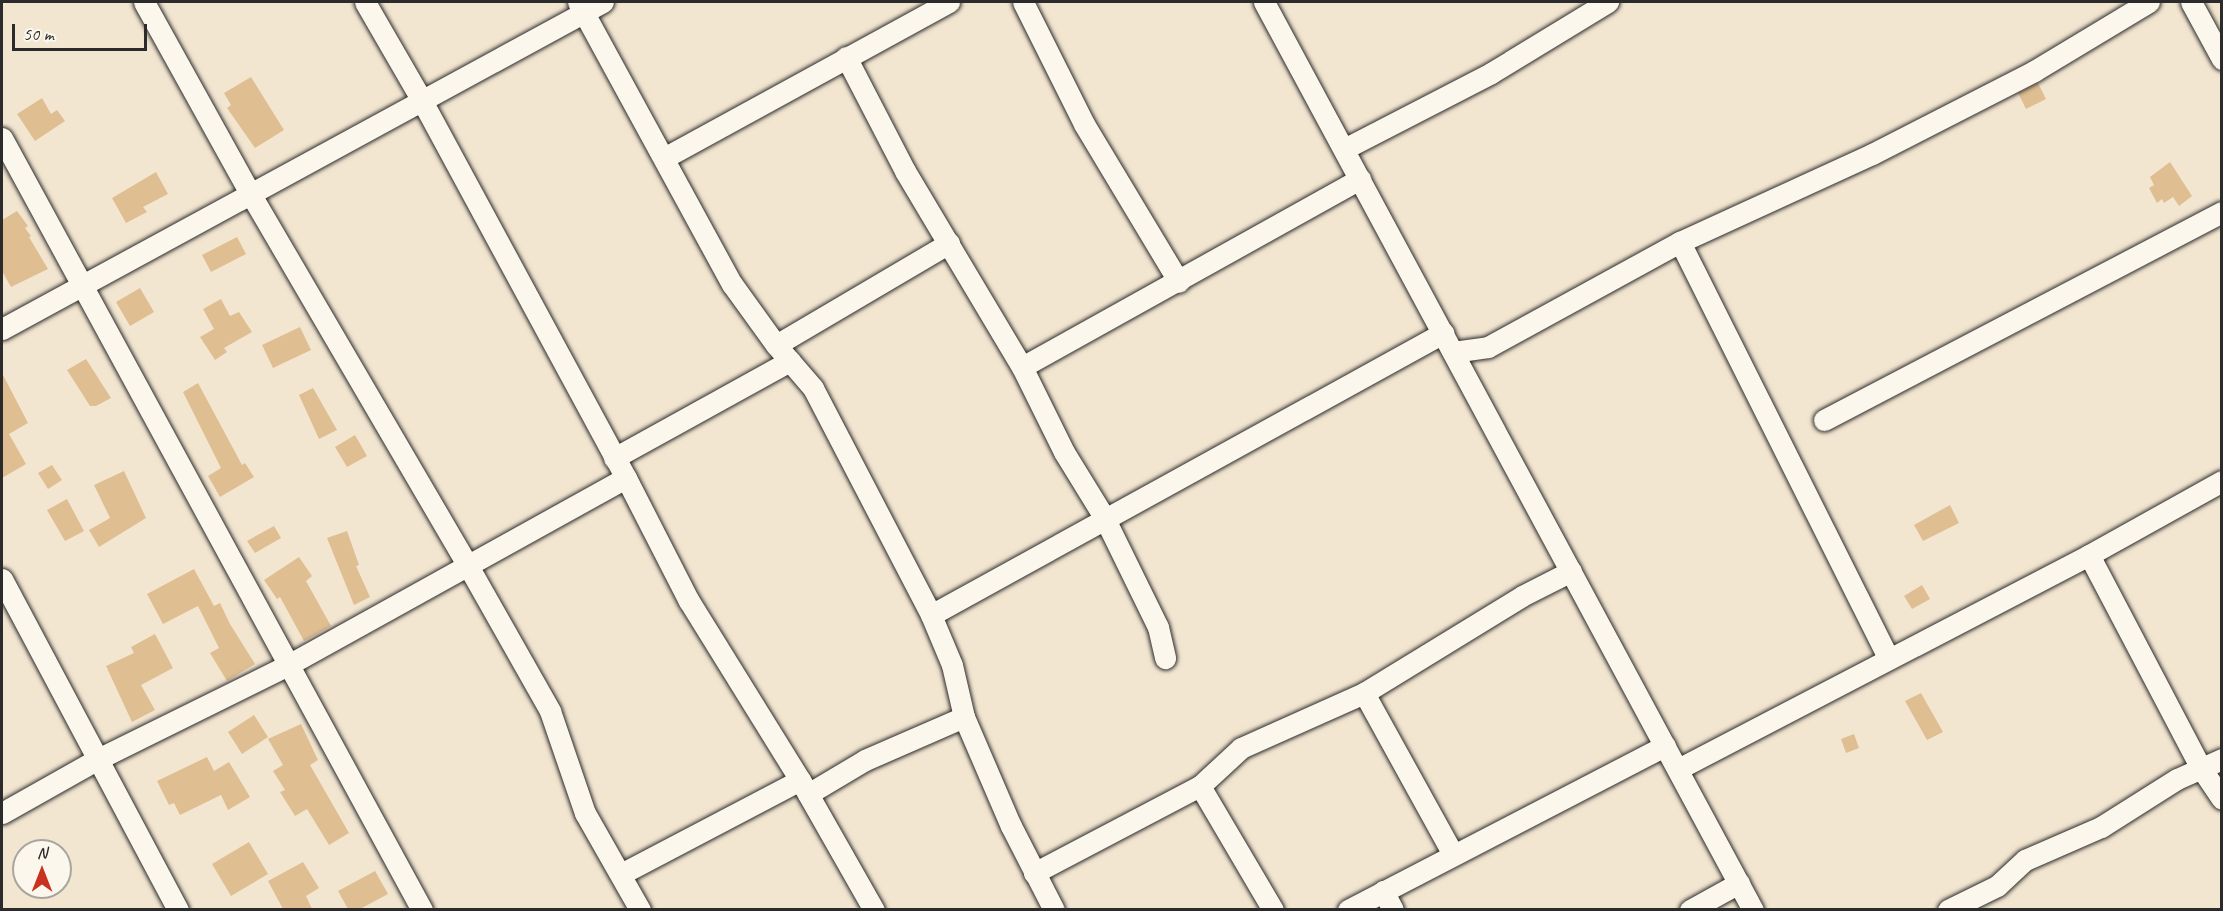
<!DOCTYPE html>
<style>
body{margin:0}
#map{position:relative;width:2223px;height:911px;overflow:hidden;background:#f3e6d1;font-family:Caveat,sans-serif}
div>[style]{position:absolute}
.building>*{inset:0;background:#dfbe92}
.roads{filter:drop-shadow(0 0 2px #2b2b2b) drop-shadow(0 0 2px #2b2b2b)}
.minor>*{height:21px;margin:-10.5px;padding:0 10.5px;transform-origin:10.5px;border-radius:10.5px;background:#fbf7ec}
span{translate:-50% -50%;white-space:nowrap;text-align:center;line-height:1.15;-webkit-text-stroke:4.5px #fbf7ec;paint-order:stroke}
.frame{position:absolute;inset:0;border:3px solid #2b2b2b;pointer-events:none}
.north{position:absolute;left:12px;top:839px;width:60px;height:60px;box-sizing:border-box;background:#fbf7ec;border:2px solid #a8a59f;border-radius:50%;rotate:0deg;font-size:16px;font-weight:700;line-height:24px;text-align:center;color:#2b2b2b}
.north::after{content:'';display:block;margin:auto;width:21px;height:27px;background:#c8321e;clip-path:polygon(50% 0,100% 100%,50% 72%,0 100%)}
.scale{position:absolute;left:12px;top:24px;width:135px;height:27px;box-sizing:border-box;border:3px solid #2b2b2b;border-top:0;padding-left:8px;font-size:18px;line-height:21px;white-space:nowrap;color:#2b2b2b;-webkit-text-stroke:4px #fbf7ec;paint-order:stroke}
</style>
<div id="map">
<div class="building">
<div style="clip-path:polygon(251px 77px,284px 130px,255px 148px,227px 108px,231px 105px,224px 93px)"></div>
<div style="clip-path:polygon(2038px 83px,2046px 99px,2026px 109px,2018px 93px)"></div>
<div style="clip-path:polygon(42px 98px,51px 114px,57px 110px,65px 121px,35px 141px,17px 114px)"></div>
<div style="clip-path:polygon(2170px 162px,2192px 196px,2179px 206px,2173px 197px,2164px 203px,2162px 199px,2157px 203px,2149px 188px,2154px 185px,2150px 177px)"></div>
<div style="clip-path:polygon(156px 172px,168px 194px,143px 207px,147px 212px,126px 223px,112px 198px)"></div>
<div style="clip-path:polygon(17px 211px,28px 226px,25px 228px,31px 236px,29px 237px,48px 269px,11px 287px,2px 271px,2px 220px)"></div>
<div style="clip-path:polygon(237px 237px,246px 254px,211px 272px,202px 255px)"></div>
<div style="clip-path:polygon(140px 288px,154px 312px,130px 326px,116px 302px)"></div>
<div style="clip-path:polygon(221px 299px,230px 316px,239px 312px,252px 332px,224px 348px,227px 352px,215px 360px,200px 337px,214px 329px,203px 309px)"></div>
<div style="clip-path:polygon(300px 327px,311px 350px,273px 368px,262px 345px)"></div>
<div style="clip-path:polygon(86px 359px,111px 398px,96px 406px,90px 406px,67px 370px)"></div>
<div style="clip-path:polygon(2px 373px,28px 423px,9px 434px,26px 464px,2px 478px)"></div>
<div style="clip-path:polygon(198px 383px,242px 465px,245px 463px,254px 477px,220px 497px,208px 476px,221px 468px,183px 392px)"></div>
<div style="clip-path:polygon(313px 388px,337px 430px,319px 439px,299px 395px)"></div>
<div style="clip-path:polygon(355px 435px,367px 456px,347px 467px,335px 447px)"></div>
<div style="clip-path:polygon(52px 465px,62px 480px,48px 489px,38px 473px)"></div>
<div style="clip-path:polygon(124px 471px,146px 518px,99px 547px,89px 530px,110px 518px,94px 485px)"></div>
<div style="clip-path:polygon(67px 499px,84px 531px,65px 541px,47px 510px)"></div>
<div style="clip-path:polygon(1950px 505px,1959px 523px,1923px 541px,1914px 525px)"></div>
<div style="clip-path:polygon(274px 526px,281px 538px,255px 553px,247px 541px)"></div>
<div style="clip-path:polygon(347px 531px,359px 565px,356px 566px,370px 597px,354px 605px,327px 538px)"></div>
<div style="clip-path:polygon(299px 557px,312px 576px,306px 581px,331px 626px,304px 641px,280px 597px,277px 599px,264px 580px)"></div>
<div style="clip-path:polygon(194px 569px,214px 606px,220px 603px,230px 624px,255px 664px,227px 681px,210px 653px,219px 648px,198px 606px,163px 624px,147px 594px)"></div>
<div style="clip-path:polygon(1922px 585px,1930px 599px,1912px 609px,1904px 596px)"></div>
<div style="clip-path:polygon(155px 634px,173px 668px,141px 685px,155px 710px,132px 722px,106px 666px,134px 653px,131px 647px)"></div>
<div style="clip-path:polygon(1921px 693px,1943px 732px,1927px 740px,1905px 701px)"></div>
<div style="clip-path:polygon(254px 715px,268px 737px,242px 754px,228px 732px)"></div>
<div style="clip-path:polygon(301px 724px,318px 760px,310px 765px,349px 833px,329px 845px,307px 809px,295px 816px,280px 792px,285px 790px,273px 771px,283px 765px,268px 739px)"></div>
<div style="clip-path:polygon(1854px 734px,1859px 748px,1846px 753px,1841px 739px)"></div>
<div style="clip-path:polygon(207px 757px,214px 771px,229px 762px,250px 797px,228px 810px,221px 795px,180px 815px,174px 803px,169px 805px,157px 781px)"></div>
<div style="clip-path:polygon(249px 842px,268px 874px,231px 896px,212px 864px)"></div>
<div style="clip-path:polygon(303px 862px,319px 888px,306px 896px,312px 909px,283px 909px,268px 881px)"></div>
<div style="clip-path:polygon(375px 871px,388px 894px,360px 909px,348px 909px,338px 891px)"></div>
</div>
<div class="roads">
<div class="minor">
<div style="left:144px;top:2px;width:218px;rotate:61deg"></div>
<div style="left:250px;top:193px;width:430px;rotate:59.7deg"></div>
<div style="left:467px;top:564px;width:169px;rotate:60.5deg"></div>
<div style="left:550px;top:711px;width:108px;rotate:71.1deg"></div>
<div style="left:585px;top:813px;width:112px;rotate:60.4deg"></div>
<div style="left:365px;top:2px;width:112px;rotate:60deg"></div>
<div style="left:421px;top:99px;width:431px;rotate:61.6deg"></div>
<div style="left:626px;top:478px;width:138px;rotate:62.9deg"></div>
<div style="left:689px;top:601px;width:211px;rotate:58.2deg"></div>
<div style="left:800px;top:780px;width:150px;rotate:60.4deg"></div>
<div style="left:578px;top:2px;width:321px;rotate:61.4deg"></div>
<div style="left:732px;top:284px;width:75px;rotate:54.2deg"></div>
<div style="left:776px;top:345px;width:57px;rotate:49.3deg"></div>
<div style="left:813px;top:388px;width:256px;rotate:62.5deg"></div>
<div style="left:931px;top:615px;width:585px;rotate:-28.85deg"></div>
<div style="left:1023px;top:2px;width:136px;rotate:63.4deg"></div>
<div style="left:1084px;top:124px;width:184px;rotate:59deg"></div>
<div style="left:1264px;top:2px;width:1031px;rotate:61.7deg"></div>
<div style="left:2191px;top:2px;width:65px;rotate:61.5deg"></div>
<div style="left:846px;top:57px;width:128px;rotate:62.6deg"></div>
<div style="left:905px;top:171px;width:228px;rotate:59.2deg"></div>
<div style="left:1022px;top:367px;width:95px;rotate:63.7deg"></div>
<div style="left:1064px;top:452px;width:76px;rotate:58.4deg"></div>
<div style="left:1104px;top:517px;width:123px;rotate:63.9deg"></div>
<div style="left:1158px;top:627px;width:32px;rotate:77deg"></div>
<div style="left:2px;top:138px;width:879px;rotate:61.45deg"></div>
<div style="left:1344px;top:149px;width:165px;rotate:-27.3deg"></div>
<div style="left:1491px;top:73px;width:137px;rotate:-31.3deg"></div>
<div style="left:664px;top:158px;width:325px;rotate:-28.7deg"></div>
<div style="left:1680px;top:242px;width:466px;rotate:63.4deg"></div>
<div style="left:2px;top:329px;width:684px;rotate:-28.55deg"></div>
<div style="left:776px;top:345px;width:201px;rotate:-30.5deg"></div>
<div style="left:1453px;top:352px;width:35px;rotate:-8deg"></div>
<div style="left:1488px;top:347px;width:219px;rotate:-28.7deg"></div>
<div style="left:1680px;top:242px;width:211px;rotate:-24.6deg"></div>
<div style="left:1872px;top:154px;width:182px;rotate:-27.1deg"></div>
<div style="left:2034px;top:71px;width:134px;rotate:-31deg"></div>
<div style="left:1022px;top:367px;width:387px;rotate:-29.1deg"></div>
<div style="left:1824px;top:420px;width:449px;rotate:-27.6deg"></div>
<div style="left:614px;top:458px;width:201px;rotate:-28.9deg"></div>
<div style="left:2089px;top:555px;width:241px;rotate:62.3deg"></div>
<div style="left:2201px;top:768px;width:37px;rotate:56deg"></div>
<div style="left:2px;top:579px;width:375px;rotate:62deg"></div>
<div style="left:931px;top:615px;width:54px;rotate:67.2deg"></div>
<div style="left:952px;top:665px;width:53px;rotate:77deg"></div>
<div style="left:964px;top:717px;width:119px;rotate:66.7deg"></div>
<div style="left:1011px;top:826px;width:94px;rotate:62.9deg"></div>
<div style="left:1364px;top:693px;width:184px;rotate:61.1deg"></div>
<div style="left:1678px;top:769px;width:463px;rotate:-27.5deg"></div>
<div style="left:2089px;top:555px;width:152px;rotate:-29.1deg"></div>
<div style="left:1200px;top:786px;width:144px;rotate:59.5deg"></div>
<div style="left:808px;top:794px;width:66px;rotate:-30.8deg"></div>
<div style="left:865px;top:760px;width:108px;rotate:-23.5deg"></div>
<div style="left:2px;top:813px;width:108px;rotate:-29.4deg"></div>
<div style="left:96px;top:760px;width:214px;rotate:-26.3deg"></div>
<div style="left:288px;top:665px;width:386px;rotate:-29deg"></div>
<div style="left:1034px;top:873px;width:187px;rotate:-27.7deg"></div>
<div style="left:1200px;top:786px;width:56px;rotate:-42.8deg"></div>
<div style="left:1241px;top:748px;width:135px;rotate:-24.1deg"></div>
<div style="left:1364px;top:693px;width:185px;rotate:-31.5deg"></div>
<div style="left:1522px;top:596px;width:55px;rotate:-27deg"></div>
<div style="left:621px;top:874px;width:202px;rotate:-27.7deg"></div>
<div style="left:1383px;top:891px;width:21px;rotate:62deg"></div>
<div style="left:1348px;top:910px;width:357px;rotate:-27.4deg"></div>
<div style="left:1690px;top:910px;width:56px;rotate:-28.9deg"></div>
<div style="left:1948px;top:910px;width:55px;rotate:-26.1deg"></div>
<div style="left:1997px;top:886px;width:38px;rotate:-43deg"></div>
<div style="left:2025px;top:860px;width:83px;rotate:-23.5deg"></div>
<div style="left:2101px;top:827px;width:90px;rotate:-32.3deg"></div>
<div style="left:2177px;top:779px;width:49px;rotate:-24deg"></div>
</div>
</div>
<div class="frame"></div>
<div class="north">N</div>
<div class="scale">50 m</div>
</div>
